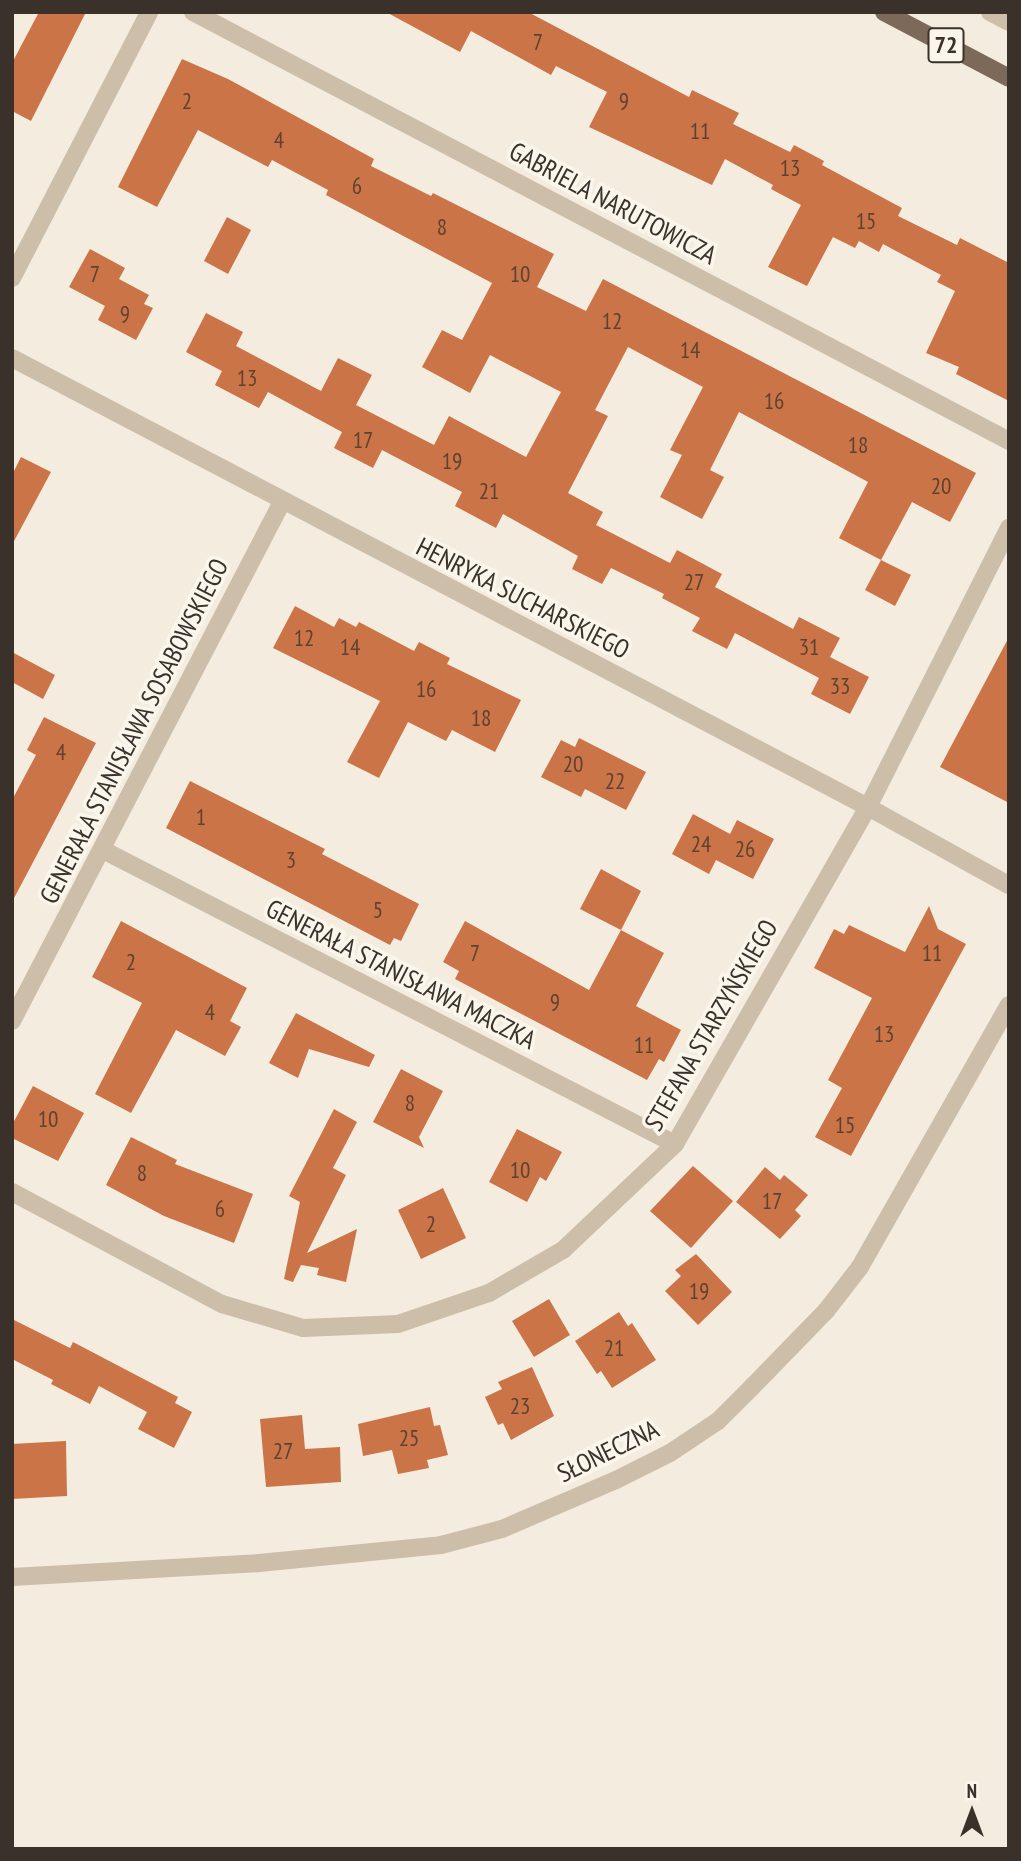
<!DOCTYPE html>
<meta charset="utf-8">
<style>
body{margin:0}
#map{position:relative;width:1021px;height:1861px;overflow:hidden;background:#f4ecdf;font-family:"PT Sans Narrow",sans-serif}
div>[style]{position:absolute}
.building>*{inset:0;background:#cb7447}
.minor>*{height:18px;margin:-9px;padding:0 9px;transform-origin:9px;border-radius:9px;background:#cdbeaa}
.major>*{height:18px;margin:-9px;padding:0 9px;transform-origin:9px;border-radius:9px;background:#7d695a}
span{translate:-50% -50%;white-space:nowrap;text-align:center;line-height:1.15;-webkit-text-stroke:7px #fbf6ec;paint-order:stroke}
.number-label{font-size:23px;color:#5e4231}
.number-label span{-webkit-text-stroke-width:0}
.shield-label span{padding:2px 5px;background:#fbf6ec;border:2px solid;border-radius:5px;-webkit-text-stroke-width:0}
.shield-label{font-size:24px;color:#3a312a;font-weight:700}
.street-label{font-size:26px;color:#3a312a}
.frame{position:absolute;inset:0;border:14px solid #3a312a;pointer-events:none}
.north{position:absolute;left:937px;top:1777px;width:70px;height:70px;-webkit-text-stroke:5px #fbf6ec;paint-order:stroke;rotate:0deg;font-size:19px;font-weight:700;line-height:28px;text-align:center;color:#3a312a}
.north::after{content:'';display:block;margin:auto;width:24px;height:32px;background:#3a312a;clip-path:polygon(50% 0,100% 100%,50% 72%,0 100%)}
</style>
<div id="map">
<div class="building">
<div style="clip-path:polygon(39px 12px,86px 12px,31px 121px,12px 111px,12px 63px)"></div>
<div style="clip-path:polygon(386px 12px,528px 12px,689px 97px,692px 90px,739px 113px,733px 124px,790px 152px,794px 145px,824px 161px,822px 165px,902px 208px,898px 216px,957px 245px,960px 238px,1009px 263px,1009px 401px,956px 374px,959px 367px,926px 353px,955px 291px,937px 282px,941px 275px,883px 244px,879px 252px,859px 241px,855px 248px,833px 237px,807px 286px,768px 267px,801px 205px,771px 189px,773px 185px,725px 159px,712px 185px,589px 127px,607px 92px,556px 66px,551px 75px,471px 31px,460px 52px)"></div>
<div style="clip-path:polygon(182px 59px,228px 79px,374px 159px,371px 166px,431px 196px,433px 193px,554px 254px,537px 287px,586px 311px,603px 279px,976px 473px,950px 522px,912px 502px,881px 560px,839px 538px,868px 482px,739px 412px,710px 470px,724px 477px,702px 519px,660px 497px,682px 455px,670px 450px,703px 387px,628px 347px,595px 410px,608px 416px,568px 493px,603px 512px,596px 525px,670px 563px,677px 550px,722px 574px,715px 587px,793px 629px,799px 617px,840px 638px,830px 657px,869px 677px,850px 714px,811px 694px,819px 678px,735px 633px,727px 649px,692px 631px,700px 618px,662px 598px,664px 594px,611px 568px,602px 584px,572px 569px,578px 556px,503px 514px,496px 528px,455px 506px,462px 492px,382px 450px,373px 468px,334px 448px,342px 432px,268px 392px,259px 408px,215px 385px,222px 371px,186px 352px,206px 313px,243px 332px,236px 346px,321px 391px,338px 358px,372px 375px,356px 405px,434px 445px,449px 416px,526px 457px,561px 392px,490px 355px,470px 393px,422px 367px,442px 330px,462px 340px,492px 283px,326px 195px,328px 190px,272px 160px,268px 167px,198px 130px,157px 207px,118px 187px)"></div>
<div style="clip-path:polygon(227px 217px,251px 230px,228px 274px,204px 261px)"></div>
<div style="clip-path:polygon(90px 249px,125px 268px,119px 279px,149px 295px,144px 304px,153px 308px,136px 340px,98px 320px,105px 306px,69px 287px)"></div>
<div style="clip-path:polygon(21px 457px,51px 472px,12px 545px,12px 475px)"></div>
<div style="clip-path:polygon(881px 560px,911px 575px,895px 606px,865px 590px)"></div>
<div style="clip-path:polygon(295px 606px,334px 627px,339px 618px,356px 627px,359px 622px,414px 651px,419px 642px,450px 658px,447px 664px,521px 700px,495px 752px,452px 730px,446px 741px,408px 722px,379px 778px,347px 762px,380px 701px,273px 648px)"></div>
<div style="clip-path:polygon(1009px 637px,1009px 803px,940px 767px)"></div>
<div style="clip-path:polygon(12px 652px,55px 675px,43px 699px,12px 682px)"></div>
<div style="clip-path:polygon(44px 717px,96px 743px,12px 902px,12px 800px,36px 755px,27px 750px)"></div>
<div style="clip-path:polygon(579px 738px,646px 772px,626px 810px,585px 789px,581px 797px,541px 777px,561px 740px,575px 747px)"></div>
<div style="clip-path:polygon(190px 781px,325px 849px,322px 854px,419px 904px,401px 941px,394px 938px,390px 945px,166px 828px)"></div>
<div style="clip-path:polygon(693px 814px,730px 834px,737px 820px,774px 839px,753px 879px,716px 860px,709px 874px,672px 854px)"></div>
<div style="clip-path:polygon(601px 869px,641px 891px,621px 930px,664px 953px,636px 1006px,681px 1030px,664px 1062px,659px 1059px,647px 1080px,455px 979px,459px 971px,443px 962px,465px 921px,589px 990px,621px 930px,580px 909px)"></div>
<div style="clip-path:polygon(929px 906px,938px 929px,966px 944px,851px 1156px,815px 1137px,842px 1088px,828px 1080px,872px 998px,814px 968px,834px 929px,844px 934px,849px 925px,905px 952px)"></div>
<div style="clip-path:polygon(121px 921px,247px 988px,230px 1021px,241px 1027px,225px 1056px,176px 1030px,131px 1113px,95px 1094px,142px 1003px,92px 977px)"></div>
<div style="clip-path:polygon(296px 1013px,375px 1055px,369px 1067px,309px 1049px,298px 1078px,269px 1063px)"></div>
<div style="clip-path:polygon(401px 1069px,443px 1091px,419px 1137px,424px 1148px,373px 1122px)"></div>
<div style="clip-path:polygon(33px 1086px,84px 1113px,58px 1161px,12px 1138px,12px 1125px)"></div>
<div style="clip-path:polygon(334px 1109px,357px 1122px,333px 1168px,346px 1175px,307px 1253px,357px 1229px,346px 1282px,317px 1275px,319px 1268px,301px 1265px,293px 1282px,284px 1279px,300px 1202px,289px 1196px)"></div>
<div style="clip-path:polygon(517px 1129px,562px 1152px,546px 1181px,540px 1177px,527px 1202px,489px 1182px)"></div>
<div style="clip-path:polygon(131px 1137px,177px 1160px,175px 1164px,253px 1194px,234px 1243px,164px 1216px,106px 1185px)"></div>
<div style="clip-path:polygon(693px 1166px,733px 1201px,691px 1248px,650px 1211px)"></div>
<div style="clip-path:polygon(765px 1167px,780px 1180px,784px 1175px,808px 1195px,795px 1210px,801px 1216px,780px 1239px,736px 1202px)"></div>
<div style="clip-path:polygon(443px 1188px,466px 1238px,421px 1259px,398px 1210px)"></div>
<div style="clip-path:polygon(696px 1254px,732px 1292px,698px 1325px,665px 1291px,681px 1276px,675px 1270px)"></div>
<div style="clip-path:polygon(549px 1299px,570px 1335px,534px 1357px,512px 1321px)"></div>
<div style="clip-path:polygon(619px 1312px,628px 1326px,632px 1323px,656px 1360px,612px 1388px,601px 1371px,597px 1374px,575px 1341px)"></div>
<div style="clip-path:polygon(12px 1319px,70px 1348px,73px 1342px,178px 1397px,175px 1403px,192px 1412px,174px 1448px,138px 1429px,147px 1412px,99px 1386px,90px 1404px,51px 1384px,53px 1380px,12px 1359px)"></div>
<div style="clip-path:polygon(532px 1367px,554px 1416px,511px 1440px,503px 1423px,498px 1425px,485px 1397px,502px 1389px,498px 1382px)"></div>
<div style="clip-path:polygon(430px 1407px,434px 1426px,440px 1425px,448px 1455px,427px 1460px,429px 1468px,398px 1474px,392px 1450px,363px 1456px,358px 1424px)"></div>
<div style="clip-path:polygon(302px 1415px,305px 1449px,340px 1447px,341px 1482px,266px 1487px,260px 1419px)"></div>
<div style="clip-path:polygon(66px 1441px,67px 1496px,12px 1499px,12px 1444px)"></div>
</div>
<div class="minor">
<div style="left:193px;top:12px;width:922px;rotate:27.73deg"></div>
<div style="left:990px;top:12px;width:21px;rotate:28deg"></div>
<div style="left:12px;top:278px;width:299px;rotate:-62.7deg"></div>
<div style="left:12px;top:358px;width:967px;rotate:27.68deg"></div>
<div style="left:868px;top:807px;width:161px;rotate:29deg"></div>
<div style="left:103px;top:850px;width:643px;rotate:27.2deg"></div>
<div style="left:12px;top:1021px;width:585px;rotate:-62.52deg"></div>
<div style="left:12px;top:1192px;width:238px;rotate:28.1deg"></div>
<div style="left:222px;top:1304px;width:84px;rotate:16.5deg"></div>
<div style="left:303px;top:1328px;width:95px;rotate:-2.4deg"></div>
<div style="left:398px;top:1324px;width:96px;rotate:-18.8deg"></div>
<div style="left:489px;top:1293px;width:86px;rotate:-30.2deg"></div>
<div style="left:563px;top:1250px;width:154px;rotate:-43.4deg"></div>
<div style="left:675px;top:1144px;width:388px;rotate:-60.2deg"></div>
<div style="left:868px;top:807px;width:313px;rotate:-63.2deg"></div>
<div style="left:12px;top:1577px;width:247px;rotate:-3.2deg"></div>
<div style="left:259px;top:1563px;width:183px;rotate:-5.6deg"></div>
<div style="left:441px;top:1545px;width:63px;rotate:-14.7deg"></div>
<div style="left:502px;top:1529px;width:124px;rotate:-23.3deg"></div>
<div style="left:616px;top:1480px;width:60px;rotate:-26.6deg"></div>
<div style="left:670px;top:1453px;width:58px;rotate:-33.7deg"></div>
<div style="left:718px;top:1421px;width:48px;rotate:-45deg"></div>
<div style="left:752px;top:1387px;width:106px;rotate:-45.8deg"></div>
<div style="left:826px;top:1311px;width:56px;rotate:-52.3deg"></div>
<div style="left:860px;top:1267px;width:301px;rotate:-60.4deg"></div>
</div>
<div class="major">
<div style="left:884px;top:12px;width:141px;rotate:27.8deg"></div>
</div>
<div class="number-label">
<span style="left:538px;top:42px">7</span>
<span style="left:187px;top:101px">2</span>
<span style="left:624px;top:101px">9</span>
<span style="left:700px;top:131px">11</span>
<span style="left:279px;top:140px">4</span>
<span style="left:790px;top:168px">13</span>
<span style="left:357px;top:186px">6</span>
<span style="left:866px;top:221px">15</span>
<span style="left:442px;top:227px">8</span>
<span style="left:95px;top:274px">7</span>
<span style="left:520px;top:274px">10</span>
<span style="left:125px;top:314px">9</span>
<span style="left:612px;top:321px">12</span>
<span style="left:690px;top:350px">14</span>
<span style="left:247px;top:378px">13</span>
<span style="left:774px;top:401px">16</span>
<span style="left:363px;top:440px">17</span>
<span style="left:858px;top:445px">18</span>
<span style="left:452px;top:461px">19</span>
<span style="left:941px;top:486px">20</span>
<span style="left:489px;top:491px">21</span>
<span style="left:694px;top:582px">27</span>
<span style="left:304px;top:638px">12</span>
<span style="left:350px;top:647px">14</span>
<span style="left:809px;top:647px">31</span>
<span style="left:840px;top:686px">33</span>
<span style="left:426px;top:689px">16</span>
<span style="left:481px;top:718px">18</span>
<span style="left:61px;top:752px">4</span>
<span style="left:573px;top:764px">20</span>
<span style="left:615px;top:781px">22</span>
<span style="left:201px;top:817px">1</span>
<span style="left:701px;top:844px">24</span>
<span style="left:745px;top:849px">26</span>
<span style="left:291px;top:860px">3</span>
<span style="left:378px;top:910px">5</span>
<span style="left:475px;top:953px">7</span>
<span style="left:932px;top:953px">11</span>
<span style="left:131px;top:962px">2</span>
<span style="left:555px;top:1002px">9</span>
<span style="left:210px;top:1012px">4</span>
<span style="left:884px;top:1034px">13</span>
<span style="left:644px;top:1045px">11</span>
<span style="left:410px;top:1103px">8</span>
<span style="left:48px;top:1119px">10</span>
<span style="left:845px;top:1125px">15</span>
<span style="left:520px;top:1170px">10</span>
<span style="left:142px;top:1173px">8</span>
<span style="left:772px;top:1201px">17</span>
<span style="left:220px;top:1209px">6</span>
<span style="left:431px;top:1224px">2</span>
<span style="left:699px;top:1291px">19</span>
<span style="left:614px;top:1348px">21</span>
<span style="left:520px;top:1406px">23</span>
<span style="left:409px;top:1438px">25</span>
<span style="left:283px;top:1451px">27</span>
</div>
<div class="shield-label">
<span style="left:946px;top:45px">72</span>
</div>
<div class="street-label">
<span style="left:613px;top:203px;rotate:28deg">GABRIELA NARUTOWICZA</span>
<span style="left:523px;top:598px;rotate:27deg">HENRYKA SUCHARSKIEGO</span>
<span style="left:134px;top:731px;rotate:-63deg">GENERAŁA STANISŁAWA SOSABOWSKIEGO</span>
<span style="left:401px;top:974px;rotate:27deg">GENERAŁA STANISŁAWA MACZKA</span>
<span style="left:711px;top:1025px;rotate:-60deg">STEFANA STARZYŃSKIEGO</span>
<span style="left:608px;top:1451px;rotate:-26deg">SŁONECZNA</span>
</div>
<div class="frame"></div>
<div class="north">N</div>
</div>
